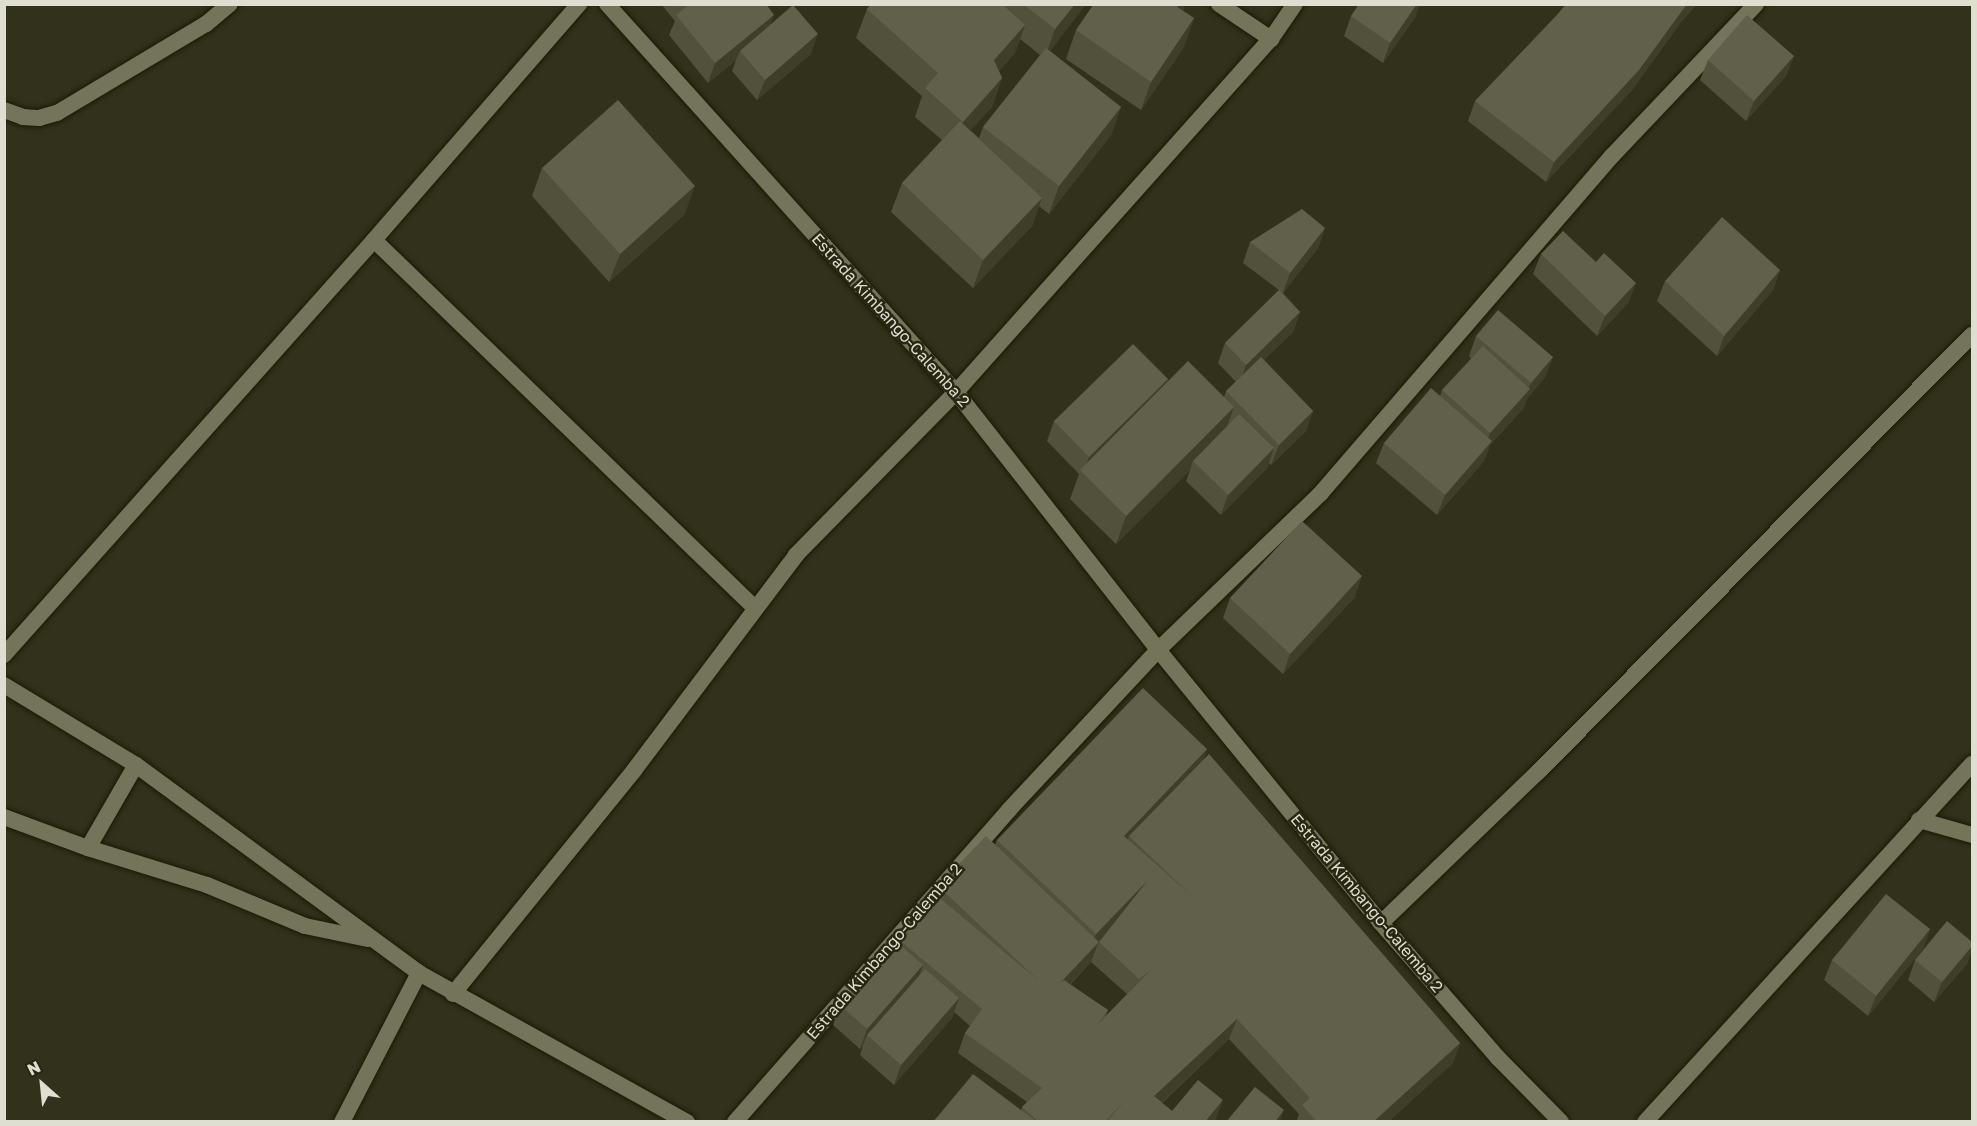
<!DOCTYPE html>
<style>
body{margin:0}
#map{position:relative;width:1977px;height:1126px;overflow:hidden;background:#32311b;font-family:"Golos Text",sans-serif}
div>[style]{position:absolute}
.roads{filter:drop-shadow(0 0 2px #1a1905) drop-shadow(0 0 2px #1a1905)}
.minor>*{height:16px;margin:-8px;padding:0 8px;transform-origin:8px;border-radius:8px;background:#74745b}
.secondary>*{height:16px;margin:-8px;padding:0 8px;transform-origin:8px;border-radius:8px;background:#74745b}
.wall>*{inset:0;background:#52513b}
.shaded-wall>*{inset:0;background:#3f3e28}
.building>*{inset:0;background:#61604b}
span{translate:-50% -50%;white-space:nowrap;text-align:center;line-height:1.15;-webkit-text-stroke:5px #282712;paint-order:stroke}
.street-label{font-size:16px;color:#deded1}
.frame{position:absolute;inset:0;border:6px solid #deded1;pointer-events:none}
.north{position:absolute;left:12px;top:1054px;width:60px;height:60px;-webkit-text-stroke:4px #282712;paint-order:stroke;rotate:333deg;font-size:16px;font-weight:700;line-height:24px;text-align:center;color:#deded1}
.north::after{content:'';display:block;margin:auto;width:21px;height:27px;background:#deded1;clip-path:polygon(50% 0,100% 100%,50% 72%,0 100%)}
</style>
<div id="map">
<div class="roads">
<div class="minor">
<div style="left:1219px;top:4px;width:63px;rotate:33.9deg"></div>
<div style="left:4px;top:110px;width:20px;rotate:20deg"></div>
<div style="left:23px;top:117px;width:16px;rotate:4deg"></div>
<div style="left:39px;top:118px;width:19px;rotate:-16deg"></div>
<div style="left:57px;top:113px;width:174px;rotate:-30.9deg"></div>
<div style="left:206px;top:24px;width:31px;rotate:-40deg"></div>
<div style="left:374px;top:240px;width:530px;rotate:44.01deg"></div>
<div style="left:4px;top:655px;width:556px;rotate:-48.28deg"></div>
<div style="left:374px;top:240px;width:313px;rotate:-49deg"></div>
<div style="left:4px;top:685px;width:154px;rotate:31.2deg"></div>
<div style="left:136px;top:765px;width:351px;rotate:36.3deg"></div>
<div style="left:419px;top:973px;width:307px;rotate:29.1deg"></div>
<div style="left:4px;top:817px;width:90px;rotate:20.3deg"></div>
<div style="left:88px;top:848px;width:125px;rotate:17.3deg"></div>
<div style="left:207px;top:885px;width:106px;rotate:22.7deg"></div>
<div style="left:305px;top:926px;width:64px;rotate:11.7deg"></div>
<div style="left:1919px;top:820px;width:55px;rotate:15.8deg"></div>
<div style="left:88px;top:848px;width:96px;rotate:-60deg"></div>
<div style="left:1381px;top:923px;width:218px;rotate:-43.9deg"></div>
<div style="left:1538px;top:772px;width:616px;rotate:-45.2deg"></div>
<div style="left:453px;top:994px;width:289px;rotate:-51deg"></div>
<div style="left:635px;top:769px;width:268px;rotate:-53deg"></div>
<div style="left:796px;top:555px;width:228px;rotate:-45.5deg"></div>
<div style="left:956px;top:392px;width:473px;rotate:-48.3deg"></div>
<div style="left:1271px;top:39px;width:42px;rotate:-55.6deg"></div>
<div style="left:342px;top:1122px;width:168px;rotate:-62.7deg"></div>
<div style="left:1561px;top:1122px;width:90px;rotate:-134.5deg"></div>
<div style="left:1498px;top:1058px;width:179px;rotate:-130.9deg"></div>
<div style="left:1381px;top:923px;width:353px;rotate:-129.2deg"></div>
<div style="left:1158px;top:650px;width:226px;rotate:-43.9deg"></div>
<div style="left:1321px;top:493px;width:445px;rotate:-49.2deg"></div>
<div style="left:1612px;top:156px;width:209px;rotate:-46.5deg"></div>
<div style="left:1645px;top:1122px;width:485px;rotate:-47.6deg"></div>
</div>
<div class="secondary">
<div style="left:607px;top:4px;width:522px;rotate:48.03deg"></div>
<div style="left:956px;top:392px;width:328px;rotate:51.9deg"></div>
<div style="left:1158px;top:650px;width:219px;rotate:133deg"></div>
<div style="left:1009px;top:810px;width:415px;rotate:131.3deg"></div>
</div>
</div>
<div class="wall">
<div style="clip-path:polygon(661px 4px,766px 4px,771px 24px,811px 54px,757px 100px,732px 71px,736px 60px,708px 83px,669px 35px,675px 21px)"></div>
<div style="clip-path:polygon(evenodd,871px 4px,1086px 4px,1050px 51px,1121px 107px,1111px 135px,1049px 214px,1039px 206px,1032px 226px,973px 288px,891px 212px,902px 183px,942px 140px,915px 117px,922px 96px,856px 38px,867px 9px,871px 4px,1020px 39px,1040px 55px,983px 127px,979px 138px,970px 130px,992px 107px,1002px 78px,999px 71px,1015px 53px,1020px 39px)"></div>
<div style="clip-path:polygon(1094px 4px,1185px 4px,1183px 11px,1194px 18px,1184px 47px,1141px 110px,1066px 59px,1076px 30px)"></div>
<div style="clip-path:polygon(1565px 4px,1697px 4px,1681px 22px,1632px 90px,1546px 182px,1468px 121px,1475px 101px,1557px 15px,1566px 5px)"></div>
<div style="clip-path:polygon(1351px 16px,1416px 16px,1383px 63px,1344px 36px)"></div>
<div style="clip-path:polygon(1794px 56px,1786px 76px,1746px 121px,1700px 80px,1708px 60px)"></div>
<div style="clip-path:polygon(542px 168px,685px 214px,609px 282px,532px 196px)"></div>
<div style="clip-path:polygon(1325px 228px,1318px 248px,1283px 293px,1300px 312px,1293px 332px,1264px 360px,1313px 411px,1306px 431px,1271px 465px,1269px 463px,1267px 468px,1221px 515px,1186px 481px,1190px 470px,1116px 544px,1070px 499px,1079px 474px,1047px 441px,1054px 421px,1168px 379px,1167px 383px,1224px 397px,1226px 391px,1236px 382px,1218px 363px,1225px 343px,1279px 290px,1243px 263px,1250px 242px)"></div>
<div style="clip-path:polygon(1541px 254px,1596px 262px,1636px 283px,1628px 303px,1597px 336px,1533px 274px)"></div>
<div style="clip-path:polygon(1780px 270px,1773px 290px,1717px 356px,1657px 301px,1665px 281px)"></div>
<div style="clip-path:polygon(1476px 336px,1553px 357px,1545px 377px,1527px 399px,1523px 409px,1490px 445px,1484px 461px,1437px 515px,1376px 463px,1384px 443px,1440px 396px,1442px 390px,1471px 359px,1469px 356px)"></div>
<div style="clip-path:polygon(1355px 597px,1283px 674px,1223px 618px,1230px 598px)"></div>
<div style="clip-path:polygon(evenodd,1207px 749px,1203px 760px,1460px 1043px,1453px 1063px,1388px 1122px,1296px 1122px,1299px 1114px,1229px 1039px,1162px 1103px,1172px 1111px,1216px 1120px,1215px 1122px,933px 1122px,1021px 1110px,1022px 1107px,1027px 1102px,958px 1053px,965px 1033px,970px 1026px,954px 1012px,952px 1018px,894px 1085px,860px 1055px,863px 1045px,860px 1049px,833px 1025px,840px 1005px,896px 942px,898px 939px,935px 894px,938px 886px,995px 845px,997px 840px,1207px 749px,1091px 962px,1127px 994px,1106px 1016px,1108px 1010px,1070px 985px,1091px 962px)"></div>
<div style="clip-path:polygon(1930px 929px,1923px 949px,1868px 1016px,1824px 980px,1832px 960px)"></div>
<div style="clip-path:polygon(1972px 942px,1972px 949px,1967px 964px,1934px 1002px,1908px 980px,1915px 960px)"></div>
</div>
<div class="shaded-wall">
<div style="clip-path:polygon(1075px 4px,1086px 4px,1045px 58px,1055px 29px)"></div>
<div style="clip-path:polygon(1179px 4px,1185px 4px,1183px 11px,1177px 7px)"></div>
<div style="clip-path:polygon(1417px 4px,1420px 4px,1416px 16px,1383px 63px,1390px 43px)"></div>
<div style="clip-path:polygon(1687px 4px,1697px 4px,1681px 22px,1632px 90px,1546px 182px,1554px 162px)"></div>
<div style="clip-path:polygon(774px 15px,767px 35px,740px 51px,736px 60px,708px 83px,715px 63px)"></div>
<div style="clip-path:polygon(1194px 18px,1184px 47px,1141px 110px,1151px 82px)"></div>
<div style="clip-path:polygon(1025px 25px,1015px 53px,984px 88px,994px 60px)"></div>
<div style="clip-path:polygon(818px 34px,811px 54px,757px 100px,765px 80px)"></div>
<div style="clip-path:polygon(1794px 56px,1786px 76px,1746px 121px,1754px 101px)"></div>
<div style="clip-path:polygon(1002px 78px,992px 107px,953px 150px,963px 122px)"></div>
<div style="clip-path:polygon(1121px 107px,1111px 135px,1049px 214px,1059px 186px)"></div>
<div style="clip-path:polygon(695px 186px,685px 214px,609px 282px,620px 254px)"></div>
<div style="clip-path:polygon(1042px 198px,1032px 226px,973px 288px,983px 260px)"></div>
<div style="clip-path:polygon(1325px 228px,1318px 248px,1283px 293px,1290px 273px)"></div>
<div style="clip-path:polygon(1780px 270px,1773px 290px,1717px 356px,1724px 336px)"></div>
<div style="clip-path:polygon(1636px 283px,1628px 303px,1597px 336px,1605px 316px)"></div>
<div style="clip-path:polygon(1300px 312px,1293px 332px,1239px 385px,1246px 365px)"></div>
<div style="clip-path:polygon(1553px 357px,1545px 377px,1527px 399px,1523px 409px,1490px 445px,1484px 461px,1437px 515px,1445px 495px,1483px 450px,1490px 433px,1527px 392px,1531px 383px)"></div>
<div style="clip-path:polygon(1168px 379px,1161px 399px,1083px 473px,1089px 457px)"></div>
<div style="clip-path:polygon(1234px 407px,1224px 435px,1193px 461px,1190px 470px,1116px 544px,1126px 516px)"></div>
<div style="clip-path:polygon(1313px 411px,1306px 431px,1271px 465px,1279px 445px)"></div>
<div style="clip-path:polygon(1274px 448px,1267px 468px,1221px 515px,1228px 495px)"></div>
<div style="clip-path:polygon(1362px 576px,1355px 597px,1283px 674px,1290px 654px)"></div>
<div style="clip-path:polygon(1207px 749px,1200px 769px,1129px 836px,1125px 848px,1124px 836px)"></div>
<div style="clip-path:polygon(1148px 880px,1141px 900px,1098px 944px,1091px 962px,1052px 1003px,1060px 983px,1089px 952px,1096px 934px)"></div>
<div style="clip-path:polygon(1930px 929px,1923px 949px,1868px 1016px,1876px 996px)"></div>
<div style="clip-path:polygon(1972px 946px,1972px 949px,1967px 964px,1934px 1002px,1942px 982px)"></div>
<div style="clip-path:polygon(923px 965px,916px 985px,867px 1035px,863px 1045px,860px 1049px,867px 1029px)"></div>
<div style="clip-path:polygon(959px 998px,952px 1018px,894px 1085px,901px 1065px)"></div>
<div style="clip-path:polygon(1237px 1019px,1229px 1039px,1147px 1116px,1154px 1096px)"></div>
<div style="clip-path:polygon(1460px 1043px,1453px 1063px,1388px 1122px,1373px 1122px)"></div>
<div style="clip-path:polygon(1223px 1100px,1215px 1122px,1205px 1122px)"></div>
<div style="clip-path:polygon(1284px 1110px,1280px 1122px,1275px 1122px)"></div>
</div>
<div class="building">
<div style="clip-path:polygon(690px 4px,766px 4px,774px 15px,715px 63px,676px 15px)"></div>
<div style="clip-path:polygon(871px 4px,1002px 4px,1025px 25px,994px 60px,1002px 78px,963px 122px,925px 88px,938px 73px,867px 9px)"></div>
<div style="clip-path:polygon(1023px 4px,1075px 4px,1055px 29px)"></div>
<div style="clip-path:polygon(1094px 4px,1179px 4px,1177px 7px,1194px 18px,1151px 82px,1076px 30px)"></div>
<div style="clip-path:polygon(1359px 4px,1417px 4px,1390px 43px,1351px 16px)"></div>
<div style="clip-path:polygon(1566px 4px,1687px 4px,1639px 70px,1554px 162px,1475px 101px,1557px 15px)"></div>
<div style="clip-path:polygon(793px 5px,818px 34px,765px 80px,740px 51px)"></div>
<div style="clip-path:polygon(1747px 15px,1794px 56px,1754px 101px,1708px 60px)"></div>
<div style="clip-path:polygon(1046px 48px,1121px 107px,1059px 186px,983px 127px)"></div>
<div style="clip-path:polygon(618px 100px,695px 186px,620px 254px,542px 168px)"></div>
<div style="clip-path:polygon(960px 121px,1042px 198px,983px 260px,902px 183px)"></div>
<div style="clip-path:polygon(1302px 209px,1325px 228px,1290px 273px,1250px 242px)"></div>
<div style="clip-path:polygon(1722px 217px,1780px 270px,1724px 336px,1665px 281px)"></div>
<div style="clip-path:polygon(1563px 231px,1596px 262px,1604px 253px,1636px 283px,1605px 316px,1541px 254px)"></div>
<div style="clip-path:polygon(1279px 290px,1300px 312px,1246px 365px,1225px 343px)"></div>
<div style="clip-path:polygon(1498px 310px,1553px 357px,1531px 383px,1476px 336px)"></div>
<div style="clip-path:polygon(1133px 344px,1168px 379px,1089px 457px,1054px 421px)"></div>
<div style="clip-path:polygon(1483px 346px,1530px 389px,1490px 433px,1442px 390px)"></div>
<div style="clip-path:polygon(1261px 357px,1313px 411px,1279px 445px,1226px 391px)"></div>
<div style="clip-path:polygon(1188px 361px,1234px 407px,1126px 516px,1080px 470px)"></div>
<div style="clip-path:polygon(1431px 388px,1492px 441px,1445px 495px,1384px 443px)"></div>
<div style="clip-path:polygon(1239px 414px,1274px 448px,1228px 495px,1193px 461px)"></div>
<div style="clip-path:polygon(1302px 521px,1362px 576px,1290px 654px,1230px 598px)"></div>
<div style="clip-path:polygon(evenodd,1143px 688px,1207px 749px,1124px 836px,1191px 895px,1129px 836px,1209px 754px,1460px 1043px,1373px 1122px,1317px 1122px,1302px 1105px,1310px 1098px,1237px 1019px,1154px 1096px,1172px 1111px,1198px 1080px,1223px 1100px,1205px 1122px,1107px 1122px,1125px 1100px,1105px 1122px,1039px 1122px,1022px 1107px,1042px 1088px,965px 1033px,982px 1009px,898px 939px,935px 894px,1039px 981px,938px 886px,986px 836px,1099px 942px,1148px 880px,1096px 934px,997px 840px,1143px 688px,1099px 942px,1139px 979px,1152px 969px,1096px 1026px,1108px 1010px,1064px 980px,1060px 983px,1099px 942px)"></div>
<div style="clip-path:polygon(1886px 894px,1930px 929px,1876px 996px,1832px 960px)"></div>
<div style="clip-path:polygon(1947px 921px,1972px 942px,1972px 946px,1942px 982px,1915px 960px)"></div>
<div style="clip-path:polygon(896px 941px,923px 965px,867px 1029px,840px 1005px)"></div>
<div style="clip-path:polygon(925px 969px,959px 998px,901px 1065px,867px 1035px)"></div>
<div style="clip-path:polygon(973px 1074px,1037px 1122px,933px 1122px)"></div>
<div style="clip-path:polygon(1255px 1087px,1284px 1110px,1275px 1122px,1226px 1122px)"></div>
</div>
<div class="street-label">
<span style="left:891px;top:320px;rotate:48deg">Estrada Kimbango-Calemba 2</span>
<span style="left:1367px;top:903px;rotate:50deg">Estrada Kimbango-Calemba 2</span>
<span style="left:884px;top:951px;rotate:-49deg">Estrada Kimbango-Calemba 2</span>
</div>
<div class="frame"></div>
<div class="north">N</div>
</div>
